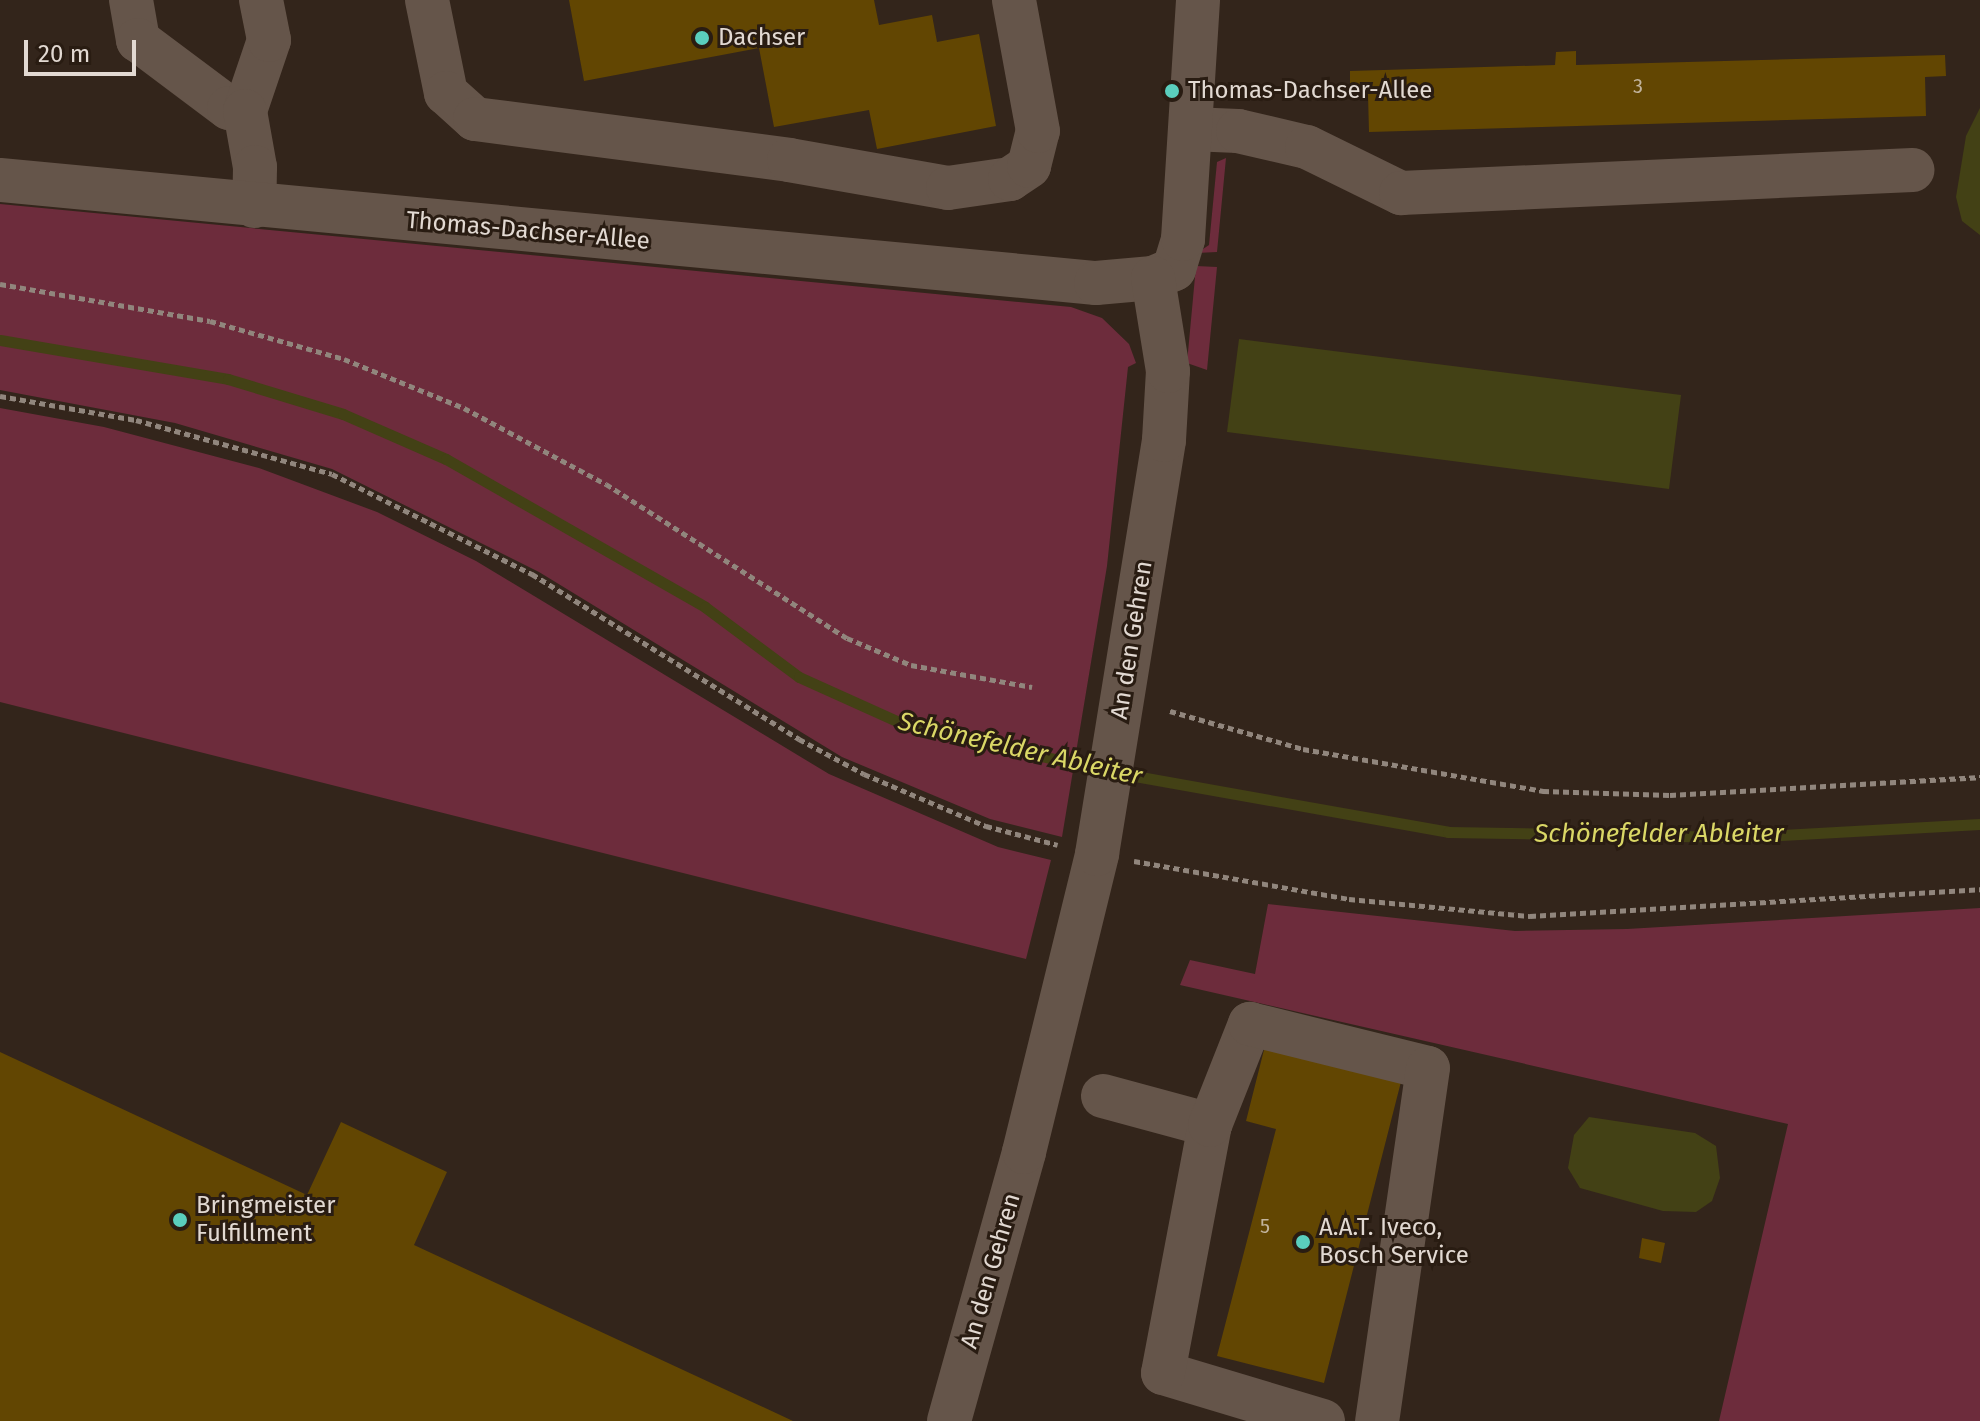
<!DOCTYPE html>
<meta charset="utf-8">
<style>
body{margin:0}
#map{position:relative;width:1980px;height:1421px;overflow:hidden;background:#33251b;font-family:"Fira Sans",sans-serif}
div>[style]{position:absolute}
.green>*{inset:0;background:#6d2c3c}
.water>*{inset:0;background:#434115}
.stream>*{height:11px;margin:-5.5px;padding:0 5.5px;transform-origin:5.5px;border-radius:5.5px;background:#434115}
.building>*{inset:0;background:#624602}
.path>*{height:5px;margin-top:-2.5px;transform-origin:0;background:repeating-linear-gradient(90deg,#91867d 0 6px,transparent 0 10px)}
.minor>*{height:44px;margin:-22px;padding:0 22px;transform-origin:22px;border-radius:22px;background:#65554a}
.dots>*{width:22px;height:22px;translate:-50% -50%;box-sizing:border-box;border:4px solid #291c12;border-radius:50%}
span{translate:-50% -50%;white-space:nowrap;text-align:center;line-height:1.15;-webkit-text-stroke:6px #291c12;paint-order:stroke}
.number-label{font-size:20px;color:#c2b49e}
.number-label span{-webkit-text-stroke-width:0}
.poi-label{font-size:24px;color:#e2d9d2}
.left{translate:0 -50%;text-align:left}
.street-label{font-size:24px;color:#e2d9d2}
.water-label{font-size:26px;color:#dad766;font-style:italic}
.scale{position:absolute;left:24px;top:40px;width:112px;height:36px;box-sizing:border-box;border:4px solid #e2d9d2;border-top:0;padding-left:10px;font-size:24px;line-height:28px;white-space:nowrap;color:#e2d9d2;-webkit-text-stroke:6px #291c12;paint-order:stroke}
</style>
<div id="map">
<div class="green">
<div style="clip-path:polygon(1226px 158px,1217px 252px,1197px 253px,1209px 245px,1217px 162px)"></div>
<div style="clip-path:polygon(0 204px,1071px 307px,1102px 318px,1129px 344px,1136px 363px,1128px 367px,1107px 566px,1062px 837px,990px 819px,842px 757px,539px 572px,332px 469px,175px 423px,0 390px)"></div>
<div style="clip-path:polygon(1196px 266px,1217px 267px,1207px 370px,1187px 363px)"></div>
<div style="clip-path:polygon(0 408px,104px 427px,259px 468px,377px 512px,476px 561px,829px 774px,998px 847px,1051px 860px,1026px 959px,0 702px)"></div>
<div style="clip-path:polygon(1268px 904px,1515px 931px,1627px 929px,1980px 908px,1980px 1421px,1719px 1421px,1788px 1124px,1180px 985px,1190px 960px,1255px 974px)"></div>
</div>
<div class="water">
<div style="clip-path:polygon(1980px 108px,1980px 235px,1962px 221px,1956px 197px,1966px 136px)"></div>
<div style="clip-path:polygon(1239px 339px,1681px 395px,1669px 489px,1227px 432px)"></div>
<div style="clip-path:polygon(1589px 1117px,1695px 1133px,1716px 1146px,1720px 1178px,1712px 1201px,1696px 1212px,1663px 1211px,1580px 1188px,1568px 1168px,1574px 1135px)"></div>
</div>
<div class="stream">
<div style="left:0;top:340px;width:231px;rotate:9.7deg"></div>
<div style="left:228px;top:379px;width:120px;rotate:16.9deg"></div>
<div style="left:343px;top:414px;width:112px;rotate:23.6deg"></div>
<div style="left:446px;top:459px;width:298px;rotate:29.7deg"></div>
<div style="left:705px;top:607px;width:117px;rotate:36.7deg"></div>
<div style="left:799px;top:677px;width:112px;rotate:24.3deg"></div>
<div style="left:901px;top:723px;width:206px;rotate:13.2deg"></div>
<div style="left:1118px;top:773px;width:335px;rotate:10.1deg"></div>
<div style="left:1448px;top:832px;width:300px;rotate:1deg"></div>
<div style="left:1748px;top:837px;width:232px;rotate:-3.2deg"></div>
</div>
<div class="building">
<div style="clip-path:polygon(569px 0,874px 0,879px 25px,932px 15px,937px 42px,979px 34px,996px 126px,877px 149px,869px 110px,774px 127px,759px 48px,584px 81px)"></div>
<div style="clip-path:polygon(1576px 51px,1576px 65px,1945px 55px,1946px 76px,1925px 77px,1926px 116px,1369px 132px,1368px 95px,1350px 95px,1350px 71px,1555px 65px,1556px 52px)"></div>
<div style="clip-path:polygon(1268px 1034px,1404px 1070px,1324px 1383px,1217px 1356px,1276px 1129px,1246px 1121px)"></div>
<div style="clip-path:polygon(0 1052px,307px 1195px,341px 1122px,447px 1172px,414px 1245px,793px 1421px,0 1421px)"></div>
<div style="clip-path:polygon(1642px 1238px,1665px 1243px,1661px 1263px,1639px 1258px)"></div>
</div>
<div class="path">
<div style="left:0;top:284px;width:213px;rotate:10deg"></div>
<div style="left:210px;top:321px;width:139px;rotate:15.8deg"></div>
<div style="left:344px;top:359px;width:130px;rotate:22.2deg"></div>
<div style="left:464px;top:408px;width:161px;rotate:28.2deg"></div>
<div style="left:606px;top:484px;width:286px;rotate:32.6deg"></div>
<div style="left:847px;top:638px;width:69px;rotate:22.9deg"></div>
<div style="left:911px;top:665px;width:123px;rotate:10.3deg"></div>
<div style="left:0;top:396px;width:138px;rotate:10deg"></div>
<div style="left:136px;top:420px;width:203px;rotate:15.4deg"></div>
<div style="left:332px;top:474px;width:224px;rotate:26.6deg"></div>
<div style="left:532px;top:574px;width:314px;rotate:31.7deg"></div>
<div style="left:799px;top:739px;width:74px;rotate:28.3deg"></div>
<div style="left:864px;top:774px;width:133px;rotate:23.1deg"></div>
<div style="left:986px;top:826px;width:74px;rotate:14.8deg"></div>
<div style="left:1170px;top:711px;width:138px;rotate:15.9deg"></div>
<div style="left:1303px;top:749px;width:244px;rotate:9.9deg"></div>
<div style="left:1543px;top:791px;width:127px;rotate:1.8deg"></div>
<div style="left:1670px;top:795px;width:311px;rotate:-3.3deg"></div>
<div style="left:1134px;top:861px;width:218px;rotate:10deg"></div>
<div style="left:1349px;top:899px;width:182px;rotate:5.4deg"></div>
<div style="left:1530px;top:916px;width:451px;rotate:-3.4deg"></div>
</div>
<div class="minor">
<div style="left:131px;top:0;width:41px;rotate:80.1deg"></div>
<div style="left:138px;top:40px;width:114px;rotate:36.8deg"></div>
<div style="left:229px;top:108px;width:16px;rotate:11deg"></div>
<div style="left:245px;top:111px;width:75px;rotate:-71.3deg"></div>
<div style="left:269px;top:40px;width:41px;rotate:-101.3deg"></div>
<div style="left:427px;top:0;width:95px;rotate:78.5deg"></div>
<div style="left:446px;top:93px;width:39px;rotate:42deg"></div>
<div style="left:475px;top:119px;width:317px;rotate:7.4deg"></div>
<div style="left:789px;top:160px;width:161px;rotate:10deg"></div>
<div style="left:948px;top:188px;width:63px;rotate:-8.3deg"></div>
<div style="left:1010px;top:179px;width:23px;rotate:-34deg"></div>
<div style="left:1029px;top:166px;width:36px;rotate:-76deg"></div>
<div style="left:1038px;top:131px;width:133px;rotate:-100.4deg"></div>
<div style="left:245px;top:111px;width:57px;rotate:79.9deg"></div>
<div style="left:255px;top:167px;width:39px;rotate:91deg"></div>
<div style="left:1191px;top:129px;width:47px;rotate:2.4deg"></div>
<div style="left:1238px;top:131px;width:71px;rotate:13.1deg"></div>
<div style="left:1307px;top:147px;width:105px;rotate:26.1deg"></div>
<div style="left:1401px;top:193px;width:512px;rotate:-2.58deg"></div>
<div style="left:0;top:180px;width:1101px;rotate:5.37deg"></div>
<div style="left:1096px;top:283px;width:57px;rotate:-5deg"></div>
<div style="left:1153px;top:278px;width:23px;rotate:-23deg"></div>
<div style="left:1174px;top:269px;width:31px;rotate:-73deg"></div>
<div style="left:1183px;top:239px;width:239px;rotate:-86.4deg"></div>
<div style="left:1103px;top:1096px;width:111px;rotate:15.2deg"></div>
<div style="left:949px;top:1421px;width:279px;rotate:-74.4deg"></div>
<div style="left:1024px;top:1152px;width:307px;rotate:-76.2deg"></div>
<div style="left:1097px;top:854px;width:419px;rotate:-80.8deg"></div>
<div style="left:1164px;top:440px;width:69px;rotate:-86.7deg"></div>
<div style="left:1168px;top:371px;width:94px;rotate:-99.2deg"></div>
<div style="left:1323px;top:1421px;width:167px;rotate:-163.3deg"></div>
<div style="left:1163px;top:1373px;width:252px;rotate:-79.3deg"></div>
<div style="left:1210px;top:1125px;width:109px;rotate:-68.4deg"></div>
<div style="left:1250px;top:1024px;width:183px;rotate:13.9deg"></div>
<div style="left:1428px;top:1068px;width:357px;rotate:98.2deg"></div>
</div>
<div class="dots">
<div style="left:702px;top:38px;background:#5acebd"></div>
<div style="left:1172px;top:91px;background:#5acebd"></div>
<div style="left:180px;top:1220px;background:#5acebd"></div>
<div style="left:1303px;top:1242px;background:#5acebd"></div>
</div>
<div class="number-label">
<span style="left:1638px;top:86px">3</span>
<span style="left:1265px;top:1226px">5</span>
</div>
<div class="poi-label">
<span class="left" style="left:718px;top:38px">Dachser</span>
<span class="left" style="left:1188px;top:91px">Thomas-Dachser-Allee</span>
<span class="left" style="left:196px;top:1220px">Bringmeister<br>Fulfillment</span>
<span class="left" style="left:1319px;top:1242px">A.A.T. Iveco,<br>Bosch Service</span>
</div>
<div class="street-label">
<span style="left:528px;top:231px;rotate:5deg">Thomas-Dachser-Allee</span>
<span style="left:1132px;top:640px;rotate:-81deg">An den Gehren</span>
<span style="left:991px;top:1271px;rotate:-74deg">An den Gehren</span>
</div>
<div class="water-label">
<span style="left:1020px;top:749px;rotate:13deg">Schönefelder Ableiter</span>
<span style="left:1659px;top:834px">Schönefelder Ableiter</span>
</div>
<div class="scale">20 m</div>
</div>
